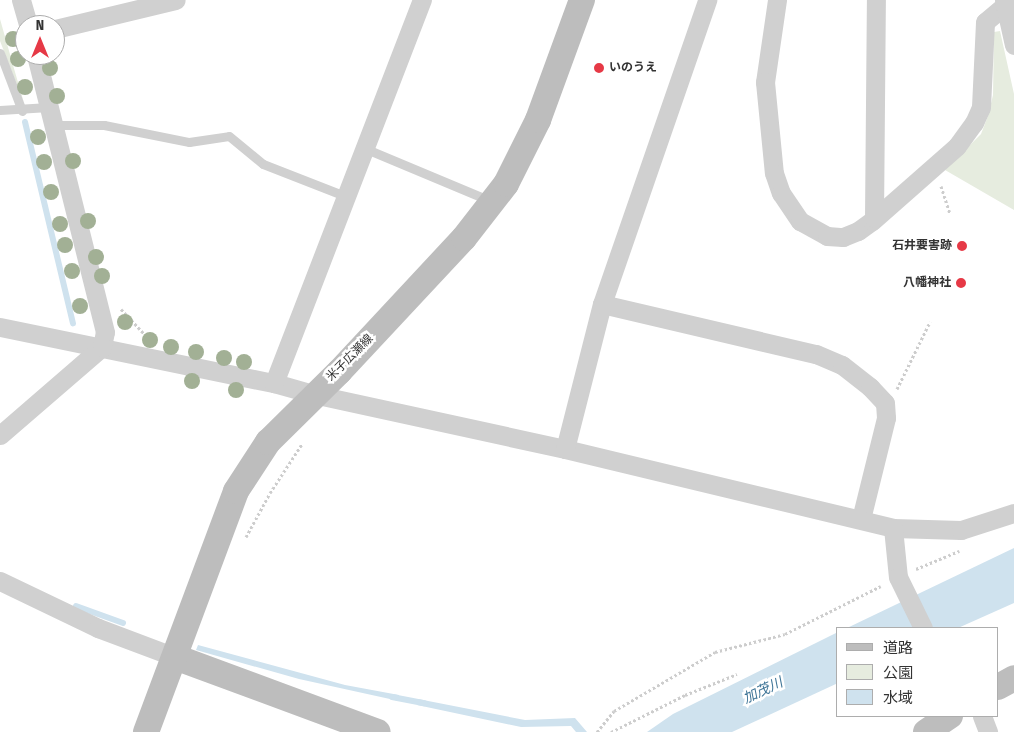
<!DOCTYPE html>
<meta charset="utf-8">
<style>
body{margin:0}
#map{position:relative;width:1014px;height:732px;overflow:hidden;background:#fff;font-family:"Fira Sans Condensed","Noto Sans JP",sans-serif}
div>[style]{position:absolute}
.green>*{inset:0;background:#e6ecdf}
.water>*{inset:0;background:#cfe2ee}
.stream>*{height:6px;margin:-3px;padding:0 3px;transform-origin:3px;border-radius:3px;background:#cfe2ee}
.path>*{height:3px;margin-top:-1.5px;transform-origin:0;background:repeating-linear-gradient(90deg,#cdcdcd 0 2.5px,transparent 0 5px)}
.lane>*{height:9px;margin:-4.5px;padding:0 4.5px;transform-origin:4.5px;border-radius:4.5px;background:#d0d0d0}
.street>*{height:19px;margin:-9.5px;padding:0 9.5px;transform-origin:9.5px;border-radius:9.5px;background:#d0d0d0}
.secondary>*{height:26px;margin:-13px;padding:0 13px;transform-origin:13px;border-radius:13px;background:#bdbdbd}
.trees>*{width:16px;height:16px;margin:-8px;border-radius:50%;background:#a2b095}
.dots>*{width:14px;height:14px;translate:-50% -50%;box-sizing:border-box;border:2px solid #fff;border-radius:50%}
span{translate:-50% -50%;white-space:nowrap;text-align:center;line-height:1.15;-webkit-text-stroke:5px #fff;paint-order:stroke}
.poi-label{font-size:12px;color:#333;font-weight:700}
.left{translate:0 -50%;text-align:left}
.right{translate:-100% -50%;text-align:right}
.street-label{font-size:12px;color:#333}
.water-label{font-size:14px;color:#3f7597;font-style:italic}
.legend{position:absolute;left:836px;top:627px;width:162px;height:90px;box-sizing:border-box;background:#fff;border:1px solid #adadad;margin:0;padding:6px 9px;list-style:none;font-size:15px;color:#333}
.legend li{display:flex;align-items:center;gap:10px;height:25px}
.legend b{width:25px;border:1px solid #adadad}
.north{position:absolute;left:15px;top:15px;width:50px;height:50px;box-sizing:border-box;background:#fff;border:1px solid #adadad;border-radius:50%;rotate:0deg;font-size:14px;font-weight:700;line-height:20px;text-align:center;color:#333}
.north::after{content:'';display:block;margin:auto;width:18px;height:22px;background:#e63946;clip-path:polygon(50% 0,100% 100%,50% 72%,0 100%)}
</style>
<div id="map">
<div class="green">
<div style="clip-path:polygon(0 19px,15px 72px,24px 103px,0 41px)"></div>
<div style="clip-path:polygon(1000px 31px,1014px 94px,1014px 210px,945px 170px,981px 134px,988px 116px,993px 95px,994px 32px)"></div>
</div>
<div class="water">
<div style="clip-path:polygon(1014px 548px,1014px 603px,958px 628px,847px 628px)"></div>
<div style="clip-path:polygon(838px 632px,838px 683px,732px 732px,647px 732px,673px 714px)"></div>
<div style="clip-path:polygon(198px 645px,345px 685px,399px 695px,399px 701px,299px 679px,196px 650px)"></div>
<div style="clip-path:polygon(418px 699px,525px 720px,575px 718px,587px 732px,576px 732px,571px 726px,521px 727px,417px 705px)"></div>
</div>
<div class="stream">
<div style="left:25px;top:122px;width:207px;rotate:76.6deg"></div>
<div style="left:76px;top:606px;width:50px;rotate:19.9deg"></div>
<div style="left:392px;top:697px;width:33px;rotate:11deg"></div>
</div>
<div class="path">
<div style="left:941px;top:186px;width:29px;rotate:72deg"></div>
<div style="left:121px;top:309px;width:35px;rotate:47deg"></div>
<div style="left:897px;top:389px;width:75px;rotate:-63.8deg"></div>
<div style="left:246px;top:537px;width:50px;rotate:-61.4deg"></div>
<div style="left:270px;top:493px;width:59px;rotate:-56.9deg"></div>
<div style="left:916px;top:569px;width:47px;rotate:-22.7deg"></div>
<div style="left:597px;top:732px;width:27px;rotate:-51deg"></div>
<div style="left:614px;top:711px;width:117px;rotate:-30.3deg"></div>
<div style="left:715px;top:652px;width:72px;rotate:-14.4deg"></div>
<div style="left:785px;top:634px;width:107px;rotate:-26.6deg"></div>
<div style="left:611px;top:732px;width:83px;rotate:-26.6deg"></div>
<div style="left:685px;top:695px;width:56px;rotate:-22deg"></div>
</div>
<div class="lane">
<div style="left:0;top:53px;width:62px;rotate:69.2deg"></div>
<div style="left:0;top:110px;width:49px;rotate:-3.5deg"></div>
<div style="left:54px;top:125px;width:50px"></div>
<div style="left:104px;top:125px;width:87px;rotate:11.3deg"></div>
<div style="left:189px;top:142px;width:40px;rotate:-8.5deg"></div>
<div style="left:229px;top:136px;width:44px;rotate:39.5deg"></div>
<div style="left:263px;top:164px;width:88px;rotate:21.3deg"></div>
<div style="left:364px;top:148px;width:138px;rotate:22.7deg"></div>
</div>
<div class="street">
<div style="left:21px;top:0;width:26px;rotate:74deg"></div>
<div style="left:777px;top:0;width:83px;rotate:98.3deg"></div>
<div style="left:765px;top:82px;width:91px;rotate:84.4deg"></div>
<div style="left:774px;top:173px;width:21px;rotate:71deg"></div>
<div style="left:781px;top:193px;width:34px;rotate:56deg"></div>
<div style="left:800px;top:221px;width:31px;rotate:29deg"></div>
<div style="left:827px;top:236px;width:16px;rotate:4deg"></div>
<div style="left:843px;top:237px;width:16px;rotate:-22deg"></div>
<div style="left:858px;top:231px;width:17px;rotate:-36deg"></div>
<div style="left:872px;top:221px;width:113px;rotate:-41.4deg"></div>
<div style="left:957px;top:146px;width:29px;rotate:-54deg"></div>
<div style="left:974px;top:123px;width:17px;rotate:-66deg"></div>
<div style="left:981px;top:107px;width:85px;rotate:-87.3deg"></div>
<div style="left:985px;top:22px;width:26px;rotate:-40deg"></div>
<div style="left:1004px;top:0;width:46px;rotate:77.5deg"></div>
<div style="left:55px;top:29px;width:124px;rotate:-13.5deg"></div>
<div style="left:874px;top:218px;width:218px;rotate:-89.5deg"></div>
<div style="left:602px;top:304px;width:220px;rotate:13.2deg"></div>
<div style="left:816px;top:354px;width:28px;rotate:23deg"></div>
<div style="left:842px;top:365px;width:36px;rotate:38deg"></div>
<div style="left:870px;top:387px;width:22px;rotate:47deg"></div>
<div style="left:885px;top:403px;width:15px;rotate:86deg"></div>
<div style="left:886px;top:418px;width:104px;rotate:103.9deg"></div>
<div style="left:0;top:327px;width:280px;rotate:11.6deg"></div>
<div style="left:274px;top:383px;width:41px;rotate:15.8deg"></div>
<div style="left:313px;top:394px;width:258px;rotate:12.3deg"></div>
<div style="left:565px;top:449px;width:337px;rotate:13.5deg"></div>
<div style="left:893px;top:528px;width:68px;rotate:1.7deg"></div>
<div style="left:961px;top:530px;width:56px;rotate:-17.8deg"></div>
<div style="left:274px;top:383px;width:411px;rotate:-68.9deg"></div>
<div style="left:0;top:435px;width:135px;rotate:-40.8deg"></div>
<div style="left:102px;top:347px;width:15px;rotate:-79deg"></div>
<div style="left:105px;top:332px;width:285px;rotate:-104deg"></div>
<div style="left:565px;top:449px;width:150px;rotate:-75.7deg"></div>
<div style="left:602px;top:304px;width:322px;rotate:-70.9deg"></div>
<div style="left:893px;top:528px;width:49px;rotate:84.2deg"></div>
<div style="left:898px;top:577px;width:57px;rotate:63.9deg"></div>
<div style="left:0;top:581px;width:109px;rotate:25.6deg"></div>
<div style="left:98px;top:628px;width:82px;rotate:20.6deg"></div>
<div style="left:982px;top:716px;width:17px;rotate:69deg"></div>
</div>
<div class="secondary">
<div style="left:175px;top:657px;width:216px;rotate:20.3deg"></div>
<div style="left:998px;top:687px;width:18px;rotate:-29deg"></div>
<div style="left:146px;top:732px;width:257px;rotate:-69.5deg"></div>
<div style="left:236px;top:491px;width:59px;rotate:-56.9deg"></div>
<div style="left:268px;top:442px;width:100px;rotate:-44.6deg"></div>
<div style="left:339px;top:372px;width:183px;rotate:-47deg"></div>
<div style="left:464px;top:238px;width:68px;rotate:-52.1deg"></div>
<div style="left:506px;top:184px;width:72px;rotate:-63.4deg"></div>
<div style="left:538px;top:120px;width:128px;rotate:-69.9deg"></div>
<div style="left:926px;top:732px;width:29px;rotate:-34deg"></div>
</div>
<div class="trees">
<div style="left:13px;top:39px"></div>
<div style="left:18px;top:59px"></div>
<div style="left:50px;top:68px"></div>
<div style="left:25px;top:87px"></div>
<div style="left:57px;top:96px"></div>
<div style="left:38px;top:137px"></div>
<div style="left:73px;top:161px"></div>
<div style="left:44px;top:162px"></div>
<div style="left:51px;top:192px"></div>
<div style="left:88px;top:221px"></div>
<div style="left:60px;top:224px"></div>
<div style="left:65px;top:245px"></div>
<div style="left:96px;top:257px"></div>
<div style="left:72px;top:271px"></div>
<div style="left:102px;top:276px"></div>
<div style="left:80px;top:306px"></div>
<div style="left:125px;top:322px"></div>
<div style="left:150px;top:340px"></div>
<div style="left:171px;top:347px"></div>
<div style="left:196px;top:352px"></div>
<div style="left:224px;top:358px"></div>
<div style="left:244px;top:362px"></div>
<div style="left:192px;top:381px"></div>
<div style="left:236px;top:390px"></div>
</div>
<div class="dots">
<div style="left:599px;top:68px;background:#e63946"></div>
<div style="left:962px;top:246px;background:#e63946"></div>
<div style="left:961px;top:283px;background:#e63946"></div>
</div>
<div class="poi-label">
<span class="left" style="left:609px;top:68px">いのうえ</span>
<span class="right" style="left:952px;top:246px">石井要害跡</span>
<span class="right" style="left:951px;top:283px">八幡神社</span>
</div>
<div class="street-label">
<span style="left:350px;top:358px;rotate:-45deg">米子広瀬線</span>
</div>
<div class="water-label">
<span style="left:763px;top:691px;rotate:-25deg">加茂川</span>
</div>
<ul class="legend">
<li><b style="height:6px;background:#bdbdbd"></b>道路</li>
<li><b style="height:14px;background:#e6ecdf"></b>公園</li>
<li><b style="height:14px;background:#cfe2ee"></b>水域</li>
</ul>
<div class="north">N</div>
</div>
